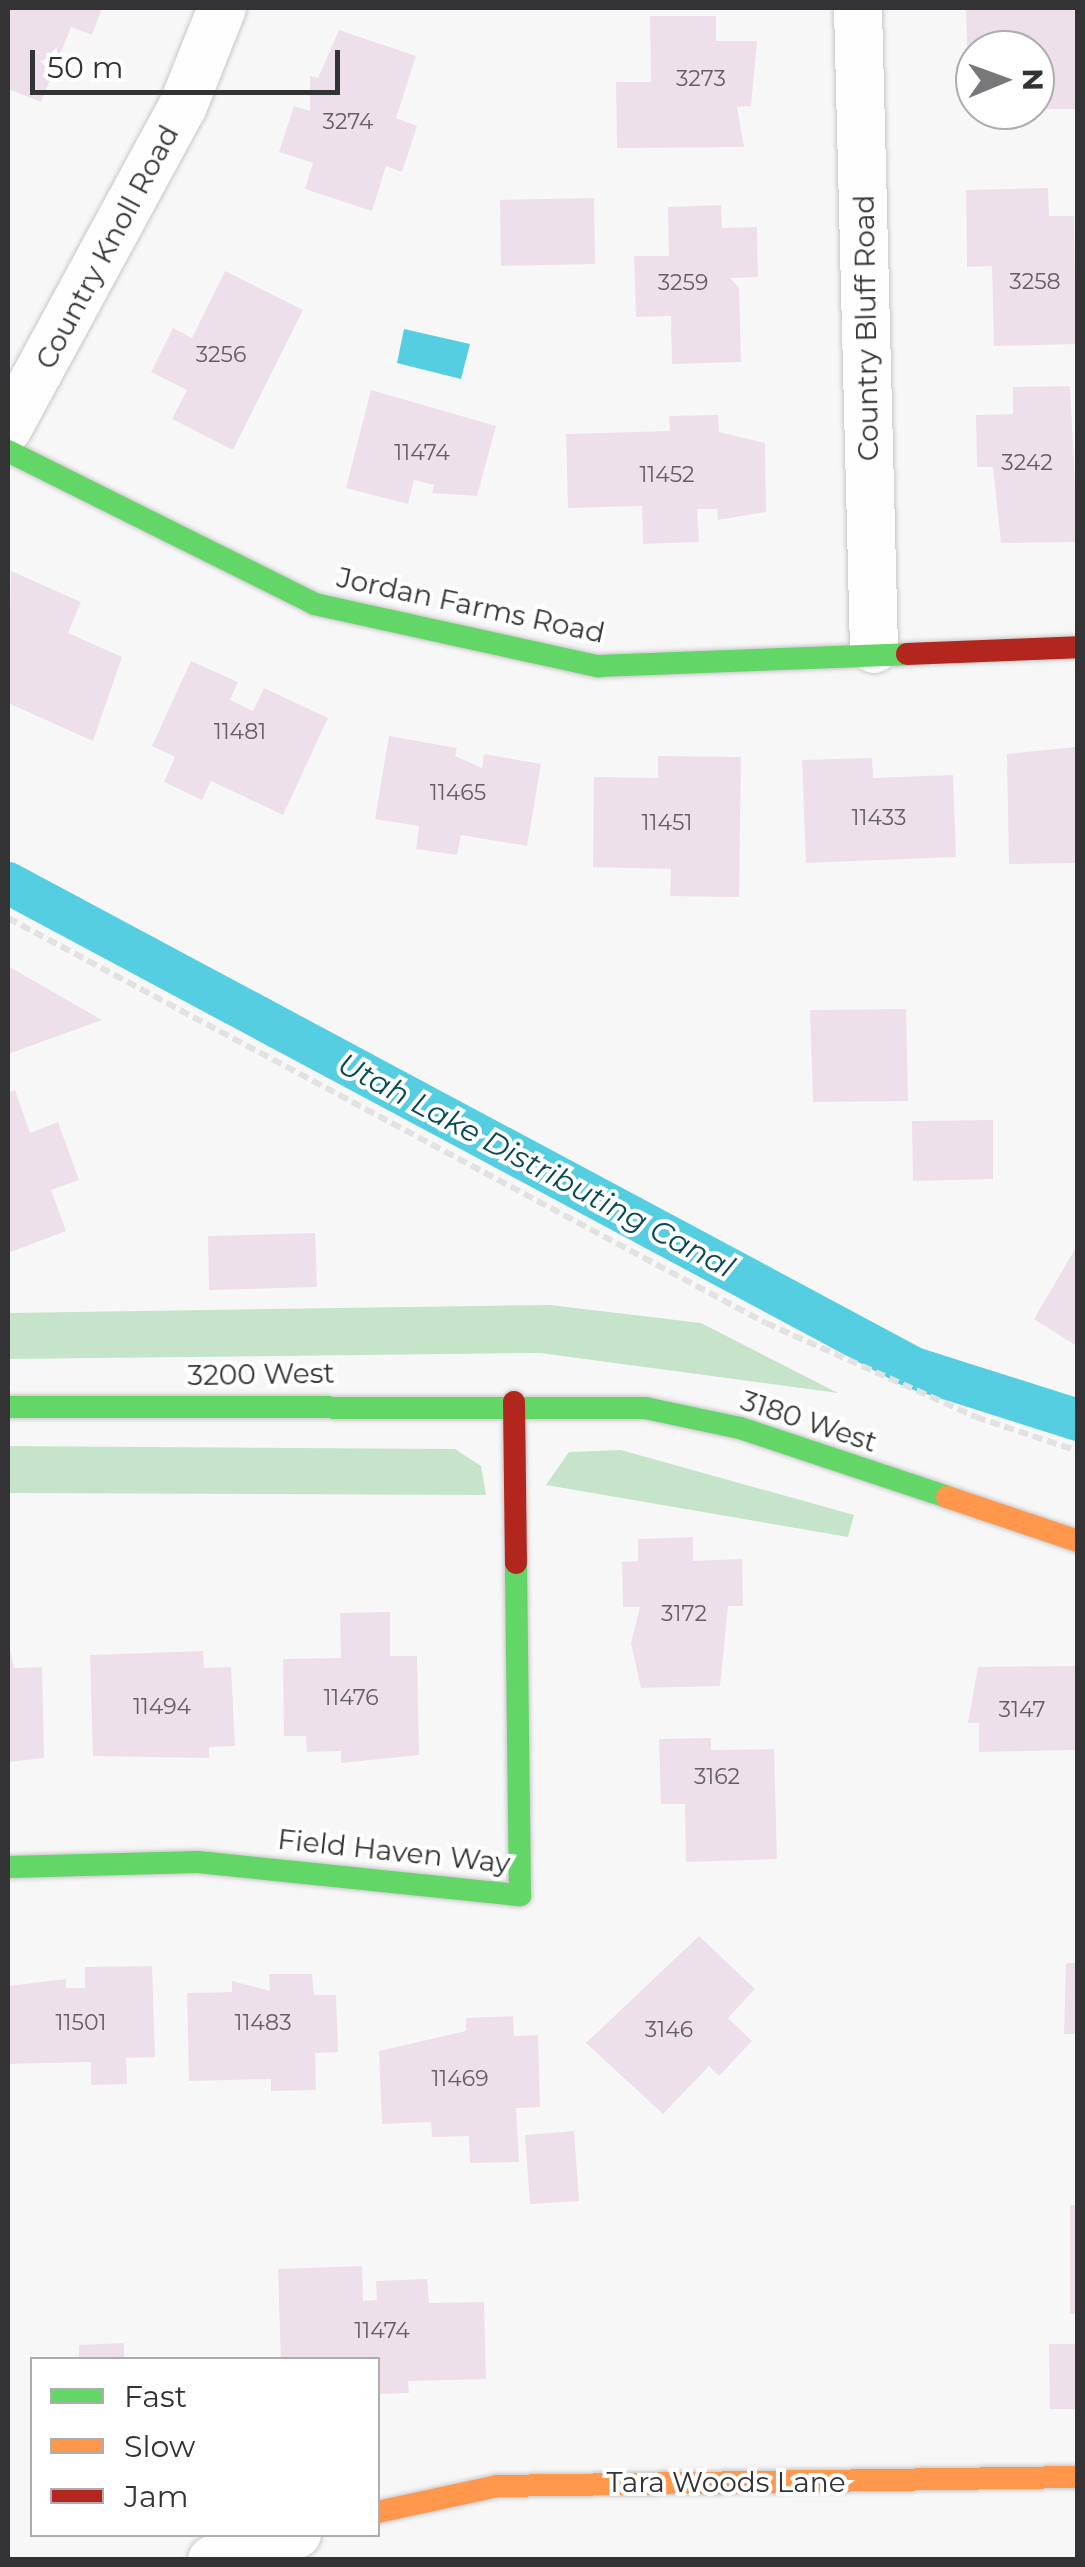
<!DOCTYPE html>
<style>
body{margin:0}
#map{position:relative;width:1085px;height:2567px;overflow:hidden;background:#f8f7f8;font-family:Montserrat,sans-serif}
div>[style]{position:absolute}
.green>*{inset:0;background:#c6e4ca}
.water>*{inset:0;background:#56cee1}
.canal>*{height:42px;margin:-21px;padding:0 21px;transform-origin:21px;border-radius:21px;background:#56cee1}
.building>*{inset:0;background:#eee0ea}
.path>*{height:6px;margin-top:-3px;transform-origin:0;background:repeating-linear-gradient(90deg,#e3e2e3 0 10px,transparent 0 15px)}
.roads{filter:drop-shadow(0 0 2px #c7c6c7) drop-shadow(0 0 2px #c7c6c7)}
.street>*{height:48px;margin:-24px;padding:0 24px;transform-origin:24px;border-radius:24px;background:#fefefe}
.fast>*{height:22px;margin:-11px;padding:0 11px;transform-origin:11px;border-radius:11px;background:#63d668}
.slow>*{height:22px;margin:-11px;padding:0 11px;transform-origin:11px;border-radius:11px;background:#ff974d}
.jam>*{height:22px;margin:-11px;padding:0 11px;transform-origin:11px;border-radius:11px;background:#b3261e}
span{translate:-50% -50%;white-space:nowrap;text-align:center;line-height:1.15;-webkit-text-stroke:8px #fff;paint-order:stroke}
.number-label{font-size:22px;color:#625e62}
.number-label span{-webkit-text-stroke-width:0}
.street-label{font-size:28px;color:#333234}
.water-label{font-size:30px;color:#084a55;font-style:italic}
.frame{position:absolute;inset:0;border:10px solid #333234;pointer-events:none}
.legend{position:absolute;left:30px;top:2357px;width:350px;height:180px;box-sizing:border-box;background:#fff;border:2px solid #adadae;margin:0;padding:12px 18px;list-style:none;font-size:30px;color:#333234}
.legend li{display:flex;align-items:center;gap:20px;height:50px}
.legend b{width:50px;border:2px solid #adadae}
.north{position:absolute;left:955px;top:30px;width:100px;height:100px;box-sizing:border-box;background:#fff;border:2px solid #adadae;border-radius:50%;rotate:89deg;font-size:28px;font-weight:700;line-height:40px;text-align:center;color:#333234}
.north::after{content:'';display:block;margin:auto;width:35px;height:45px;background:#787779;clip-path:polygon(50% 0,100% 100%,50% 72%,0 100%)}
.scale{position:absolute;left:30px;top:50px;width:310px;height:45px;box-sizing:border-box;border:5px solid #333234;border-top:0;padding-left:12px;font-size:30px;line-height:35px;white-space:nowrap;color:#333234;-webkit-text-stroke:8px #fff;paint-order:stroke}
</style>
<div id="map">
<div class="green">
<div style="clip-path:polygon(550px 1305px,701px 1323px,838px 1393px,540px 1353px,8px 1359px,8px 1313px)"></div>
<div style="clip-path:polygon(8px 1446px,455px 1449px,481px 1466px,486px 1495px,8px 1493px)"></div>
<div style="clip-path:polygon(621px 1450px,854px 1515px,848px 1537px,546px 1485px,569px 1452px)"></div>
</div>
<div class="water">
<div style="clip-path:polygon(404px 329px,470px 344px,461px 379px,397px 363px)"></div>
</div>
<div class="canal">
<div style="left:8px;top:883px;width:1028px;rotate:28.16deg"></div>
<div style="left:914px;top:1368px;width:172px;rotate:17.6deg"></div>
</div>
<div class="building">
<div style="clip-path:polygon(8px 8px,102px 8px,92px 35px,71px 27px,41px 102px,8px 89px)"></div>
<div style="clip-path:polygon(966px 8px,1078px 8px,1078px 109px,1035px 109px,1035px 50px,967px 53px)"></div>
<div style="clip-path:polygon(650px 16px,716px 16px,716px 41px,757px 41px,751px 106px,737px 107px,744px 147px,617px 148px,616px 82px,651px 82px)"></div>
<div style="clip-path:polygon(339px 30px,416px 56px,396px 118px,417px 126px,402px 172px,386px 166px,372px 211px,305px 189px,313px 163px,279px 152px,294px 106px,310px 111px,310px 76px,318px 78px)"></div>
<div style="clip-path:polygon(1048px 188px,1049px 216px,1074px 216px,1076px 344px,994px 346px,992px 266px,967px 267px,966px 190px)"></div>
<div style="clip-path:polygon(594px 198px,595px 264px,501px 266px,500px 200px)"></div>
<div style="clip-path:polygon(721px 205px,722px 228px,757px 227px,758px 277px,730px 278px,739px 288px,741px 362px,672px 364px,671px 316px,636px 317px,634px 256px,669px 256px,668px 207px)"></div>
<div style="clip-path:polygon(225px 271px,303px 310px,233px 450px,172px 419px,187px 390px,151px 372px,173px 328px,192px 338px)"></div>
<div style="clip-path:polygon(1070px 386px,1078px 542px,1001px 543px,993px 467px,977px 467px,976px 415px,1013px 414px,1013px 387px)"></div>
<div style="clip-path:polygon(371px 390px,496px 426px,477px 496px,432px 493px,434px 485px,414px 480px,408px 504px,346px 488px)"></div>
<div style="clip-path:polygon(718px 415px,719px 432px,765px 443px,766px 512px,718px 520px,717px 509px,697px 509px,699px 542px,643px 544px,642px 506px,568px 508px,566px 434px,670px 431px,669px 416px)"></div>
<div style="clip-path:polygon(11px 571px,81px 602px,68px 633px,122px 657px,93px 741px,8px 703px)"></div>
<div style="clip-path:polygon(191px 661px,238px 682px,230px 700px,253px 711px,264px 688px,328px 718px,283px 815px,211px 781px,202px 800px,164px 782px,175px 757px,152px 746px)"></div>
<div style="clip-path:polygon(389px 736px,457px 748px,455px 756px,482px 768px,484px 754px,541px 764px,527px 846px,461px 835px,457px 855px,416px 849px,419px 826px,375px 819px)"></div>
<div style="clip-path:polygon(1075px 747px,1078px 863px,1009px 864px,1007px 754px)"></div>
<div style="clip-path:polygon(658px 756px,741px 757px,739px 897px,670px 896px,671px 869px,593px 867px,594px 777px,658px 778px)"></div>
<div style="clip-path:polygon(872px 758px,873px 778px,953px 775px,956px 857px,806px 863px,802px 760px)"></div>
<div style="clip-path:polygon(8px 966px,102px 1020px,8px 1054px)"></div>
<div style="clip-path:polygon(906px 1009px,908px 1101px,813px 1102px,810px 1010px)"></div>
<div style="clip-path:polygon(15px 1090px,30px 1133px,58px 1122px,79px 1180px,51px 1190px,66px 1231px,8px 1253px,8px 1093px)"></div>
<div style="clip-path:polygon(993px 1120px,993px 1179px,913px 1181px,912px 1121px)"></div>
<div style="clip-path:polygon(315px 1233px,317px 1287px,209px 1290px,208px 1236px)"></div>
<div style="clip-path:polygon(1078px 1244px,1078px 1347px,1034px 1319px)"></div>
<div style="clip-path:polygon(693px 1537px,693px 1561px,742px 1559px,743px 1606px,728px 1606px,720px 1686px,641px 1688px,631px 1643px,640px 1607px,623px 1607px,622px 1562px,638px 1561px,638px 1539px)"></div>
<div style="clip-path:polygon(390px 1612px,390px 1656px,417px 1656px,419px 1755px,341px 1763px,341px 1751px,307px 1752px,306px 1736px,284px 1736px,283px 1659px,341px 1658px,340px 1613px)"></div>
<div style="clip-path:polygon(8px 1640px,14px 1668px,42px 1667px,44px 1758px,8px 1762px)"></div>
<div style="clip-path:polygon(203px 1651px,204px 1668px,231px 1667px,235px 1746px,209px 1747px,209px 1758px,93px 1756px,90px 1655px)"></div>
<div style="clip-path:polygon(1078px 1666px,1078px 1750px,979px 1752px,979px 1723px,968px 1723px,978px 1667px)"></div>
<div style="clip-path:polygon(711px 1738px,711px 1750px,774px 1749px,777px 1859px,686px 1862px,685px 1804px,661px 1804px,659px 1739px)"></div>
<div style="clip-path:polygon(699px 1936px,755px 1989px,728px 2018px,752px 2041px,719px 2076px,709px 2066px,663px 2114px,586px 2043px)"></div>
<div style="clip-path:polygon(1066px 1963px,1078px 1963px,1078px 2034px,1064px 2034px)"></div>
<div style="clip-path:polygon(152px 1966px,155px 2057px,126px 2058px,127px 2084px,91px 2085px,91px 2062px,8px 2064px,8px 1986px,66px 1979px,66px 1988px,85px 1988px,85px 1967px)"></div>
<div style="clip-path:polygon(269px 1974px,312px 1974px,314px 1995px,336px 1995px,338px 2052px,315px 2053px,316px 2090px,271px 2091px,271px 2079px,189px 2081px,187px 1993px,232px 1992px,232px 1981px,270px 1991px)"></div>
<div style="clip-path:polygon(513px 2016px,514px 2036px,538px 2035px,540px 2107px,516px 2108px,519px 2162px,470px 2163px,469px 2136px,432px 2137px,431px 2122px,382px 2124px,379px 2051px,466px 2031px,466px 2018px)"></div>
<div style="clip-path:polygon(574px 2131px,579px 2201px,530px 2204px,525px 2135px)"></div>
<div style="clip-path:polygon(1070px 2205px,1078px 2205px,1078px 2314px,1070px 2314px)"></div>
<div style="clip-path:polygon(362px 2266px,363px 2301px,377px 2300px,376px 2281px,427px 2279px,429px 2303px,484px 2302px,486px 2379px,408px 2381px,409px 2393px,378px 2394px,378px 2360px,281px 2360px,278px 2269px)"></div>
<div style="clip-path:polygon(124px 2343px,124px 2360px,79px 2360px,79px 2345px)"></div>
<div style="clip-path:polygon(1049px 2344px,1078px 2344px,1078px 2409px,1050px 2409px)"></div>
</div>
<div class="path">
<div style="left:8px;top:918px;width:859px;rotate:28.12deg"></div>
<div style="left:766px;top:1323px;width:230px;rotate:24.1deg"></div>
<div style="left:976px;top:1417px;width:108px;rotate:18.4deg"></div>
</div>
<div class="roads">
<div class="street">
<div style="left:858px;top:8px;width:641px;rotate:88.57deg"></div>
<div style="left:8px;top:428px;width:366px;rotate:-61.5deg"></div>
<div style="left:183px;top:106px;width:105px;rotate:-68.3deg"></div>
<div style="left:212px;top:2560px;width:89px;rotate:-17deg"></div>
</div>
<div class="fast">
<div style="left:8px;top:451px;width:343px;rotate:26.5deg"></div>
<div style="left:315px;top:604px;width:290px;rotate:12.4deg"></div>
<div style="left:598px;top:666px;width:309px;rotate:-2.2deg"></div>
<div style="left:8px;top:1407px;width:637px;rotate:0.09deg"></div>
<div style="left:645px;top:1408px;width:97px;rotate:11.9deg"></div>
<div style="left:740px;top:1428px;width:218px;rotate:18.4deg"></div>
<div style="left:8px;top:1867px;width:190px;rotate:-1.5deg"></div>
<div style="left:198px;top:1862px;width:324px;rotate:5.9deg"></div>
<div style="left:520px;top:1895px;width:332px;rotate:-90.7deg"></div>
</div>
<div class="slow">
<div style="left:947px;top:1497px;width:138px;rotate:18.6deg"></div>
<div style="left:378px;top:2512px;width:122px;rotate:-12.3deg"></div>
<div style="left:497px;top:2486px;width:581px;rotate:-0.89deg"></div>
</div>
<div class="jam">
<div style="left:907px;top:654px;width:171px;rotate:-2.3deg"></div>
<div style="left:514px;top:1402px;width:161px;rotate:89.3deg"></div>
</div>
</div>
<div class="number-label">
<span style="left:701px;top:79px">3273</span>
<span style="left:348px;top:122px">3274</span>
<span style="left:1035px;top:282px">3258</span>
<span style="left:683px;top:283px">3259</span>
<span style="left:221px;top:355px">3256</span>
<span style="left:422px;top:453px">11474</span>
<span style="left:1027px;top:463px">3242</span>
<span style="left:667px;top:475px">11452</span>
<span style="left:240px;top:732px">11481</span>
<span style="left:458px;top:793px">11465</span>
<span style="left:879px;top:818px">11433</span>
<span style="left:667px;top:823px">11451</span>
<span style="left:684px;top:1614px">3172</span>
<span style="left:351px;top:1698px">11476</span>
<span style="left:162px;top:1707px">11494</span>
<span style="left:1022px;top:1710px">3147</span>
<span style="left:717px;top:1777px">3162</span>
<span style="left:81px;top:2023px">11501</span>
<span style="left:263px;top:2023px">11483</span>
<span style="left:669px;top:2030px">3146</span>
<span style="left:460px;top:2079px">11469</span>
<span style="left:382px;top:2331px">11474</span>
</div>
<div class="street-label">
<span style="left:107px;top:247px;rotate:-62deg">Country Knoll Road</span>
<span style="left:866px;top:328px;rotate:-91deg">Country Bluff Road</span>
<span style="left:471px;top:605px;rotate:12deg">Jordan Farms Road</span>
<span style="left:261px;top:1374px;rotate:-1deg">3200 West</span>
<span style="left:809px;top:1421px;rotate:18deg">3180 West</span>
<span style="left:394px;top:1851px;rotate:6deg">Field Haven Way</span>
<span style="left:726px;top:2482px">Tara Woods Lane</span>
</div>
<div class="water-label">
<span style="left:536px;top:1166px;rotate:28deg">Utah Lake Distributing Canal</span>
</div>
<div class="frame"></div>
<ul class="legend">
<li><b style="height:12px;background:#63d668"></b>Fast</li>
<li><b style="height:12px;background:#ff974d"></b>Slow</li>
<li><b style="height:12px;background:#b3261e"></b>Jam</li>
</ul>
<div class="north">N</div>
<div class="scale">50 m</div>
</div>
